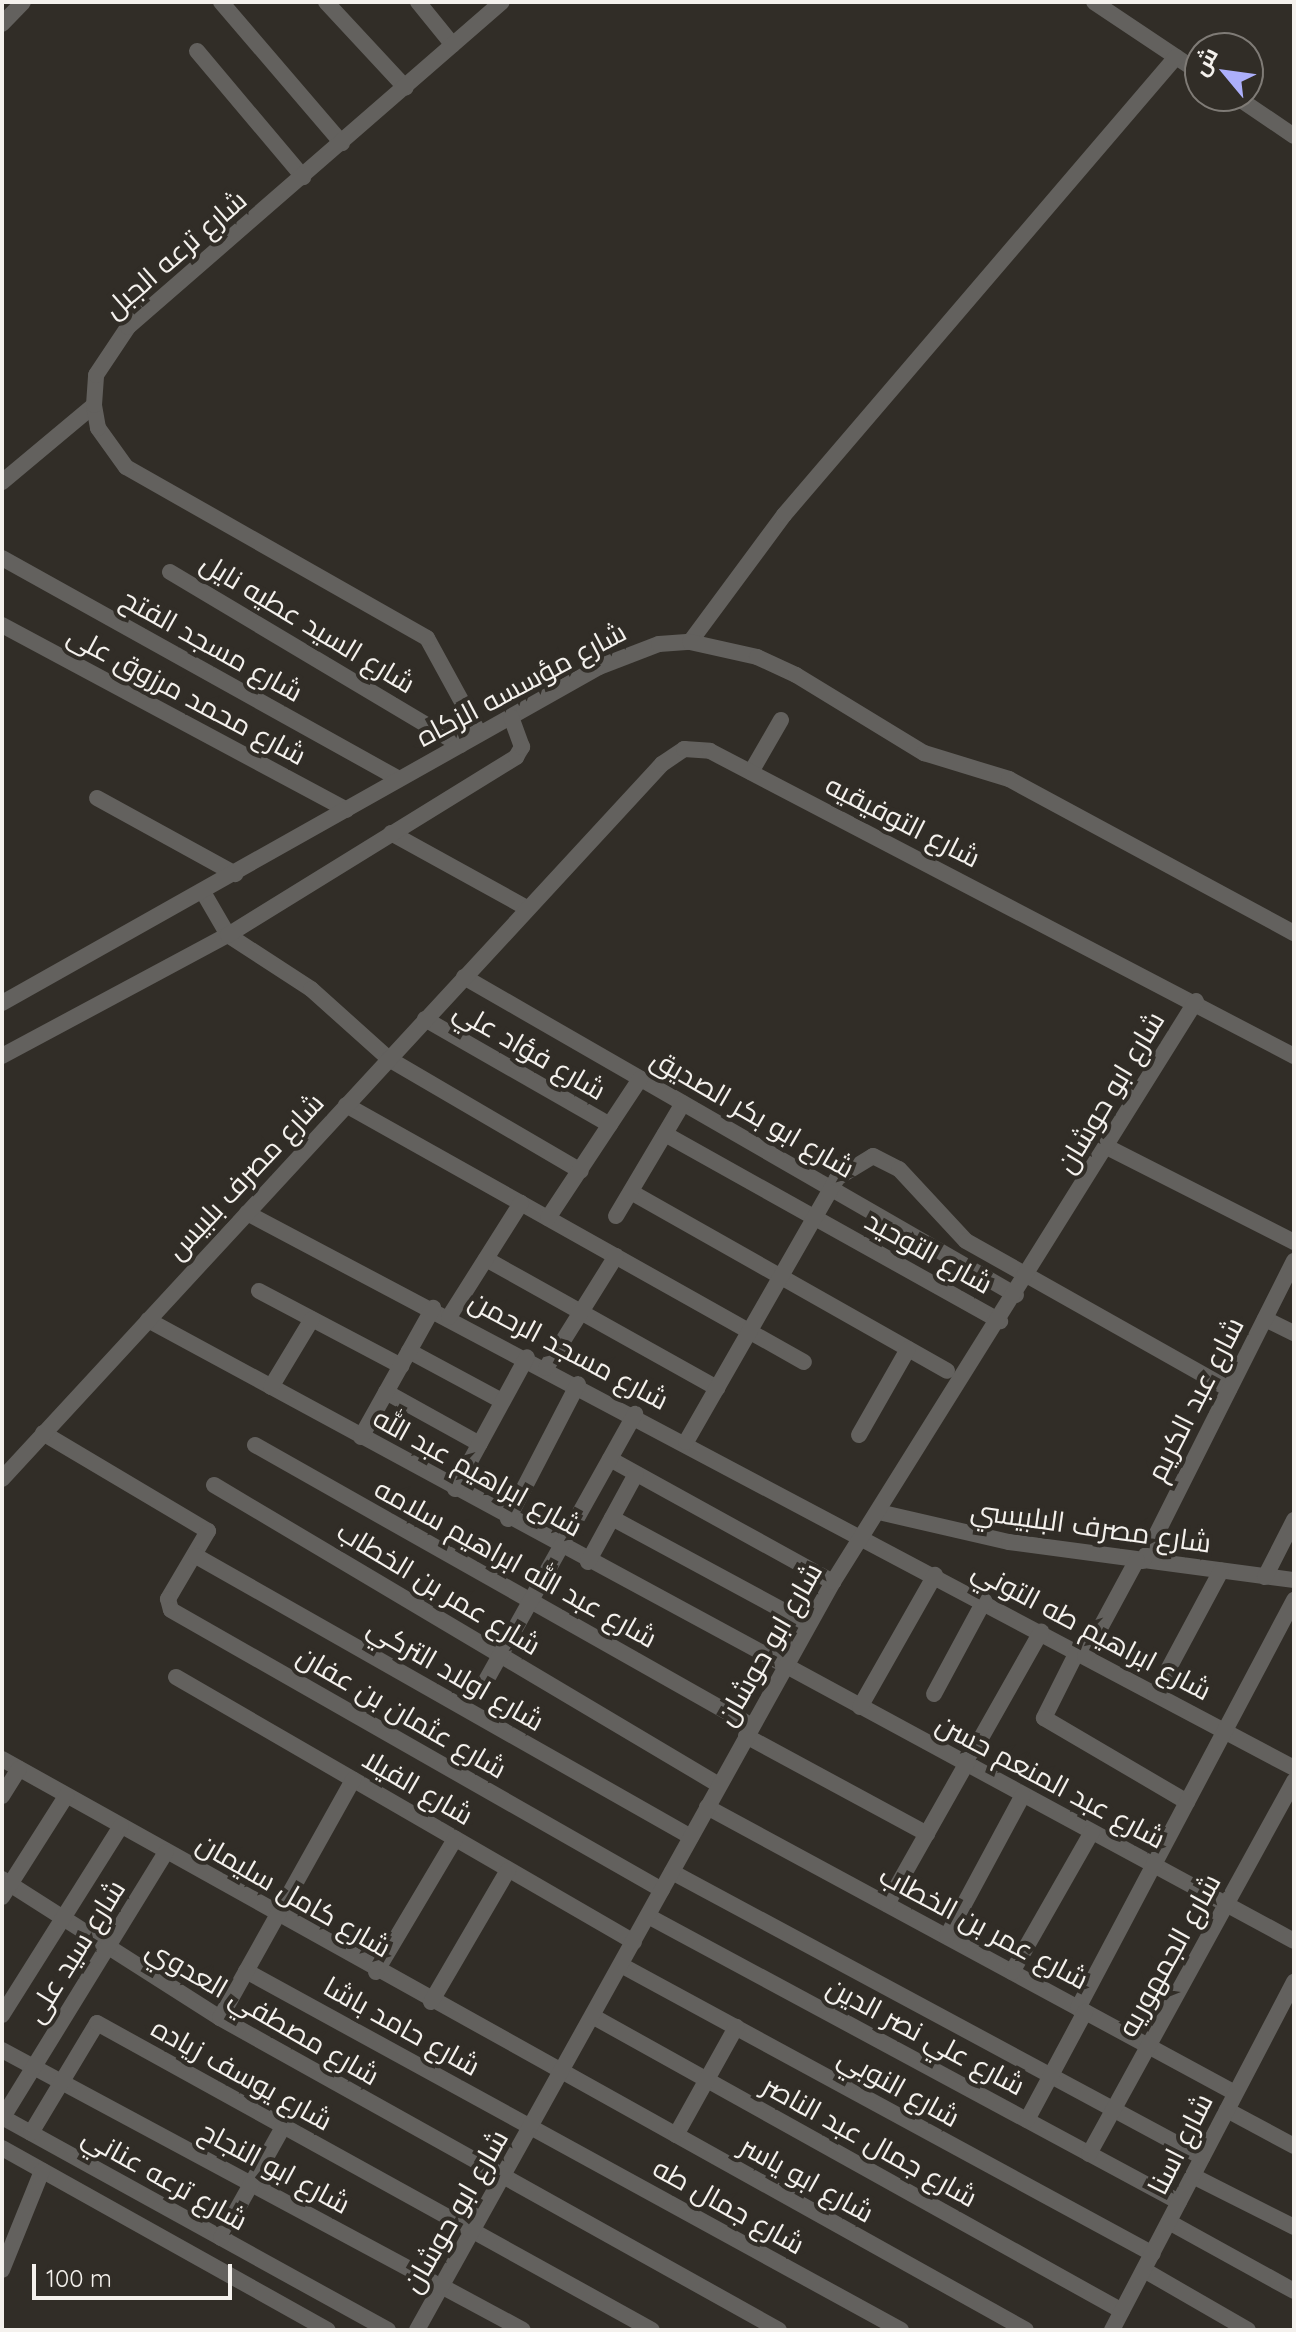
<!DOCTYPE html>
<meta charset="utf-8">
<style>
body{margin:0}
#map{position:relative;width:1296px;height:2332px;overflow:hidden;background:#312d27;font-family:Quicksand,Cairo,sans-serif}
div>[style]{position:absolute}
.street>*{height:16px;margin:-8px;padding:0 8px;transform-origin:8px;border-radius:8px;background:#63615e}
span{translate:-50% -50%;white-space:nowrap;text-align:center;line-height:1.15;-webkit-text-stroke:8px #312d27;paint-order:stroke}
.street-label{font-size:28px;color:#f4f1ed}
.frame{position:absolute;inset:0;border:4px solid #f4f1ed;pointer-events:none}
.north{position:absolute;left:1184px;top:32px;width:80px;height:80px;box-sizing:border-box;background:#312d27;border:2px solid #7f7b76;border-radius:50%;rotate:299deg;font-size:22px;font-weight:700;line-height:32px;text-align:center;color:#f4f1ed}
.north::after{content:'';display:block;margin:auto;width:28px;height:36px;background:#acaffb;clip-path:polygon(50% 0,100% 100%,50% 72%,0 100%)}
.scale{position:absolute;left:32px;top:2264px;width:200px;height:36px;box-sizing:border-box;border:4px solid #f4f1ed;border-top:0;padding-left:10px;font-size:24px;line-height:28px;white-space:nowrap;color:#f4f1ed;-webkit-text-stroke:6px #312d27;paint-order:stroke}
</style>
<div id="map">
<div class="street">
<div style="left:221px;top:2px;width:186px;rotate:49.4deg"></div>
<div style="left:326px;top:2px;width:117px;rotate:47.1deg"></div>
<div style="left:418px;top:2px;width:55px;rotate:50.9deg"></div>
<div style="left:1094px;top:2px;width:128px;rotate:33.8deg"></div>
<div style="left:2px;top:24px;width:30px;rotate:-46deg"></div>
<div style="left:197px;top:51px;width:165px;rotate:49.9deg"></div>
<div style="left:1235px;top:96px;width:71px;rotate:34.1deg"></div>
<div style="left:2px;top:482px;width:120px;rotate:-39.9deg"></div>
<div style="left:2px;top:558px;width:453px;rotate:29.1deg"></div>
<div style="left:170px;top:572px;width:338px;rotate:30.8deg"></div>
<div style="left:2px;top:625px;width:391px;rotate:28.2deg"></div>
<div style="left:690px;top:642px;width:158px;rotate:-53.5deg"></div>
<div style="left:784px;top:515px;width:603px;rotate:-49.44deg"></div>
<div style="left:479px;top:733px;width:108px;rotate:-118.7deg"></div>
<div style="left:427px;top:638px;width:346px;rotate:-150.4deg"></div>
<div style="left:126px;top:467px;width:48px;rotate:-125.7deg"></div>
<div style="left:98px;top:428px;width:23px;rotate:-100deg"></div>
<div style="left:94px;top:405px;width:30px;rotate:-86deg"></div>
<div style="left:96px;top:375px;width:58px;rotate:-56.3deg"></div>
<div style="left:128px;top:327px;width:495px;rotate:-41deg"></div>
<div style="left:751px;top:772px;width:60px;rotate:-60deg"></div>
<div style="left:97px;top:798px;width:158px;rotate:28.8deg"></div>
<div style="left:391px;top:833px;width:155px;rotate:28.9deg"></div>
<div style="left:203px;top:892px;width:50px;rotate:59.8deg"></div>
<div style="left:228px;top:935px;width:99px;rotate:33deg"></div>
<div style="left:311px;top:989px;width:105px;rotate:41.9deg"></div>
<div style="left:389px;top:1059px;width:222px;rotate:30.3deg"></div>
<div style="left:464px;top:977px;width:637px;rotate:29.95deg"></div>
<div style="left:2px;top:1003px;width:685px;rotate:-29.37deg"></div>
<div style="left:599px;top:667px;width:64px;rotate:-21deg"></div>
<div style="left:659px;top:644px;width:31px;rotate:-4deg"></div>
<div style="left:690px;top:642px;width:69px;rotate:12.6deg"></div>
<div style="left:757px;top:657px;width:43px;rotate:24.8deg"></div>
<div style="left:796px;top:675px;width:150px;rotate:31.4deg"></div>
<div style="left:924px;top:753px;width:89px;rotate:17deg"></div>
<div style="left:1009px;top:779px;width:324px;rotate:28.4deg"></div>
<div style="left:425px;top:1019px;width:213px;rotate:29.8deg"></div>
<div style="left:2px;top:1056px;width:256px;rotate:-28.2deg"></div>
<div style="left:228px;top:935px;width:339px;rotate:-31.7deg"></div>
<div style="left:516px;top:757px;width:12px;rotate:-59deg"></div>
<div style="left:522px;top:747px;width:32px;rotate:-110deg"></div>
<div style="left:346px;top:1105px;width:525px;rotate:29.3deg"></div>
<div style="left:665px;top:1134px;width:384px;rotate:29.2deg"></div>
<div style="left:1107px;top:1147px;width:210px;rotate:26.9deg"></div>
<div style="left:631px;top:1192px;width:363px;rotate:29.5deg"></div>
<div style="left:247px;top:1213px;width:1185px;rotate:27.93deg"></div>
<div style="left:616px;top:1216px;width:131px;rotate:-59.3deg"></div>
<div style="left:548px;top:1218px;width:167px;rotate:-56.5deg"></div>
<div style="left:486px;top:1259px;width:265px;rotate:29.2deg"></div>
<div style="left:259px;top:1291px;width:161px;rotate:27.8deg"></div>
<div style="left:449px;top:1317px;width:135px;rotate:-57.7deg"></div>
<div style="left:1265px;top:1319px;width:32px;rotate:26deg"></div>
<div style="left:148px;top:1320px;width:1303px;rotate:28.45deg"></div>
<div style="left:409px;top:1351px;width:106px;rotate:28.3deg"></div>
<div style="left:546px;top:1368px;width:132px;rotate:-58deg"></div>
<div style="left:271px;top:1387px;width:79px;rotate:-58.9deg"></div>
<div style="left:386px;top:1392px;width:107px;rotate:29deg"></div>
<div style="left:43px;top:1433px;width:192px;rotate:30.7deg"></div>
<div style="left:208px;top:1531px;width:79px;rotate:120.5deg"></div>
<div style="left:168px;top:1599px;width:11px;rotate:75deg"></div>
<div style="left:171px;top:1610px;width:565px;rotate:29.69deg"></div>
<div style="left:859px;top:1435px;width:99px;rotate:-60.3deg"></div>
<div style="left:361px;top:1437px;width:148px;rotate:-60.8deg"></div>
<div style="left:686px;top:1442px;width:304px;rotate:-60.2deg"></div>
<div style="left:837px;top:1178px;width:42px;rotate:-31.4deg"></div>
<div style="left:873px;top:1156px;width:29px;rotate:27deg"></div>
<div style="left:899px;top:1169px;width:98px;rotate:47.1deg"></div>
<div style="left:966px;top:1241px;width:302px;rotate:29.4deg"></div>
<div style="left:255px;top:1445px;width:571px;rotate:29.48deg"></div>
<div style="left:610px;top:1459px;width:255px;rotate:28.9deg"></div>
<div style="left:2px;top:1479px;width:973px;rotate:-47.29deg"></div>
<div style="left:662px;top:764px;width:27px;rotate:-34deg"></div>
<div style="left:684px;top:749px;width:26px;rotate:4deg"></div>
<div style="left:710px;top:751px;width:659px;rotate:27.58deg"></div>
<div style="left:214px;top:1485px;width:587px;rotate:30.71deg"></div>
<div style="left:455px;top:1489px;width:150px;rotate:-61.4deg"></div>
<div style="left:883px;top:1513px;width:129px;rotate:13deg"></div>
<div style="left:1009px;top:1542px;width:288px;rotate:7.6deg"></div>
<div style="left:612px;top:1518px;width:223px;rotate:28.4deg"></div>
<div style="left:508px;top:1519px;width:152px;rotate:-62.6deg"></div>
<div style="left:196px;top:1556px;width:569px;rotate:29.58deg"></div>
<div style="left:1143px;top:1561px;width:336px;rotate:-63.3deg"></div>
<div style="left:588px;top:1562px;width:100px;rotate:-61.4deg"></div>
<div style="left:1265px;top:1577px;width:64px;rotate:-63deg"></div>
<div style="left:1077px;top:1652px;width:74px;rotate:116.6deg"></div>
<div style="left:1044px;top:1718px;width:166px;rotate:30.4deg"></div>
<div style="left:1085px;top:1656px;width:109px;rotate:-61.6deg"></div>
<div style="left:176px;top:1677px;width:529px;rotate:30.05deg"></div>
<div style="left:483px;top:1686px;width:312px;rotate:-60.8deg"></div>
<div style="left:934px;top:1694px;width:106px;rotate:-61.7deg"></div>
<div style="left:1155px;top:1694px;width:140px;rotate:-61.8deg"></div>
<div style="left:860px;top:1707px;width:152px;rotate:-60.4deg"></div>
<div style="left:746px;top:1736px;width:206px;rotate:28.4deg"></div>
<div style="left:2px;top:1759px;width:1172px;rotate:29.14deg"></div>
<div style="left:2px;top:1796px;width:32px;rotate:-58deg"></div>
<div style="left:707px;top:1807px;width:600px;rotate:28.44deg"></div>
<div style="left:672px;top:1872px;width:602px;rotate:28.27deg"></div>
<div style="left:2px;top:1879px;width:259px;rotate:32.5deg"></div>
<div style="left:220px;top:2018px;width:640px;rotate:29.17deg"></div>
<div style="left:2px;top:1897px;width:120px;rotate:-57.6deg"></div>
<div style="left:887px;top:1904px;width:313px;rotate:-60.5deg"></div>
<div style="left:648px;top:1916px;width:603px;rotate:28.31deg"></div>
<div style="left:947px;top:1936px;width:160px;rotate:-61.7deg"></div>
<div style="left:621px;top:1965px;width:605px;rotate:28.51deg"></div>
<div style="left:246px;top:1971px;width:747px;rotate:28.73deg"></div>
<div style="left:376px;top:1972px;width:155px;rotate:-59.3deg"></div>
<div style="left:1012px;top:1972px;width:161px;rotate:-60.3deg"></div>
<div style="left:431px;top:2002px;width:153px;rotate:-59.7deg"></div>
<div style="left:1078px;top:2008px;width:462px;rotate:-62.1deg"></div>
<div style="left:2px;top:2015px;width:223px;rotate:-57.8deg"></div>
<div style="left:594px;top:2017px;width:604px;rotate:29.11deg"></div>
<div style="left:220px;top:2018px;width:273px;rotate:-60.8deg"></div>
<div style="left:2px;top:2050px;width:591px;rotate:28.25deg"></div>
<div style="left:1227px;top:2110px;width:76px;rotate:28.2deg"></div>
<div style="left:2px;top:2117px;width:441px;rotate:28.9deg"></div>
<div style="left:3px;top:2117px;width:311px;rotate:-58.4deg"></div>
<div style="left:1027px;top:2120px;width:123px;rotate:-61.8deg"></div>
<div style="left:31px;top:2133px;width:128px;rotate:-59deg"></div>
<div style="left:97px;top:2023px;width:634px;rotate:28.95deg"></div>
<div style="left:676px;top:2135px;width:124px;rotate:-60.9deg"></div>
<div style="left:2px;top:2148px;width:373px;rotate:29.2deg"></div>
<div style="left:1089px;top:2154px;width:426px;rotate:-61.2deg"></div>
<div style="left:1193px;top:2176px;width:113px;rotate:26.8deg"></div>
<div style="left:1169px;top:2222px;width:143px;rotate:28.9deg"></div>
<div style="left:221px;top:2238px;width:127px;rotate:-60.8deg"></div>
<div style="left:2px;top:2270px;width:107px;rotate:-68deg"></div>
<div style="left:1144px;top:2270px;width:120px;rotate:30deg"></div>
<div style="left:417px;top:2330px;width:856px;rotate:-60.92deg"></div>
<div style="left:833px;top:1582px;width:685px;rotate:-58deg"></div>
<div style="left:1112px;top:2330px;width:393px;rotate:-62.4deg"></div>
</div>
<div class="street-label">
<span style="left:175px;top:254px;rotate:-41deg">شارع ترعه الجبل</span>
<span style="left:308px;top:623px;rotate:31deg">شارع السيد عطيه نايل</span>
<span style="left:212px;top:645px;rotate:29deg">شارع مسجد الفتح</span>
<span style="left:521px;top:684px;rotate:-28deg">شارع مؤسسه الزكاه</span>
<span style="left:187px;top:695px;rotate:28deg">شارع محمد مرزوق على</span>
<span style="left:903px;top:821px;rotate:27deg">شارع التوفيقيه</span>
<span style="left:530px;top:1050px;rotate:30deg">شارع فؤاد علي</span>
<span style="left:1110px;top:1092px;rotate:-59deg">شارع ابو حوشان</span>
<span style="left:753px;top:1113px;rotate:30deg">شارع ابو بكر الصديق</span>
<span style="left:245px;top:1176px;rotate:-47deg">شارع مصرف بلبيس</span>
<span style="left:929px;top:1252px;rotate:29deg">شارع التوحيد</span>
<span style="left:569px;top:1350px;rotate:28deg">شارع مسجد الرحمن</span>
<span style="left:1195px;top:1399px;rotate:-63deg">شارع عبد الكريم</span>
<span style="left:478px;top:1472px;rotate:29deg">شارع ابراهيم عبد الله</span>
<span style="left:1091px;top:1526px;rotate:8deg">شارع مصرف البلبيسي</span>
<span style="left:516px;top:1563px;rotate:29deg">شارع عبد الله ابراهيم سلامه</span>
<span style="left:439px;top:1588px;rotate:31deg">شارع عمر بن الخطاب</span>
<span style="left:1092px;top:1630px;rotate:28deg">شارع ابراهيم طه التوني</span>
<span style="left:769px;top:1644px;rotate:-60deg">شارع ابو حوشان</span>
<span style="left:456px;top:1674px;rotate:30deg">شارع اولاد التركي</span>
<span style="left:402px;top:1712px;rotate:30deg">شارع عثمان بن عفان</span>
<span style="left:1051px;top:1781px;rotate:28deg">شارع عبد المنعم حسن</span>
<span style="left:418px;top:1787px;rotate:30deg">شارع الفيلا</span>
<span style="left:294px;top:1895px;rotate:30deg">شارع كامل سليمان</span>
<span style="left:984px;top:1927px;rotate:28deg">شارع عمر بن الخطاب</span>
<span style="left:75px;top:1951px;rotate:-58deg">شارع سيد على</span>
<span style="left:1169px;top:1955px;rotate:-61deg">شارع الجمهوريه</span>
<span style="left:263px;top:2012px;rotate:30deg">شارع مصطفي العدوي</span>
<span style="left:402px;top:2026px;rotate:29deg">شارع حامد باشا</span>
<span style="left:926px;top:2036px;rotate:28deg">شارع علي نصر الدين</span>
<span style="left:242px;top:2074px;rotate:29deg">شارع يوسف زياده</span>
<span style="left:899px;top:2087px;rotate:29deg">شارع النوبي</span>
<span style="left:870px;top:2141px;rotate:29deg">شارع جمال عبد الناصر</span>
<span style="left:1180px;top:2144px;rotate:-63deg">شارع اسنا</span>
<span style="left:275px;top:2167px;rotate:28deg">شارع ابو النجاح</span>
<span style="left:165px;top:2178px;rotate:29deg">شارع ترعه عناني</span>
<span style="left:807px;top:2179px;rotate:29deg">شارع ابو ياسر</span>
<span style="left:729px;top:2206px;rotate:29deg">شارع جمال طه</span>
<span style="left:455px;top:2211px;rotate:-60deg">شارع ابو حوشان</span>
</div>
<div class="frame"></div>
<div class="north">ش</div>
<div class="scale">100 m</div>
</div>
